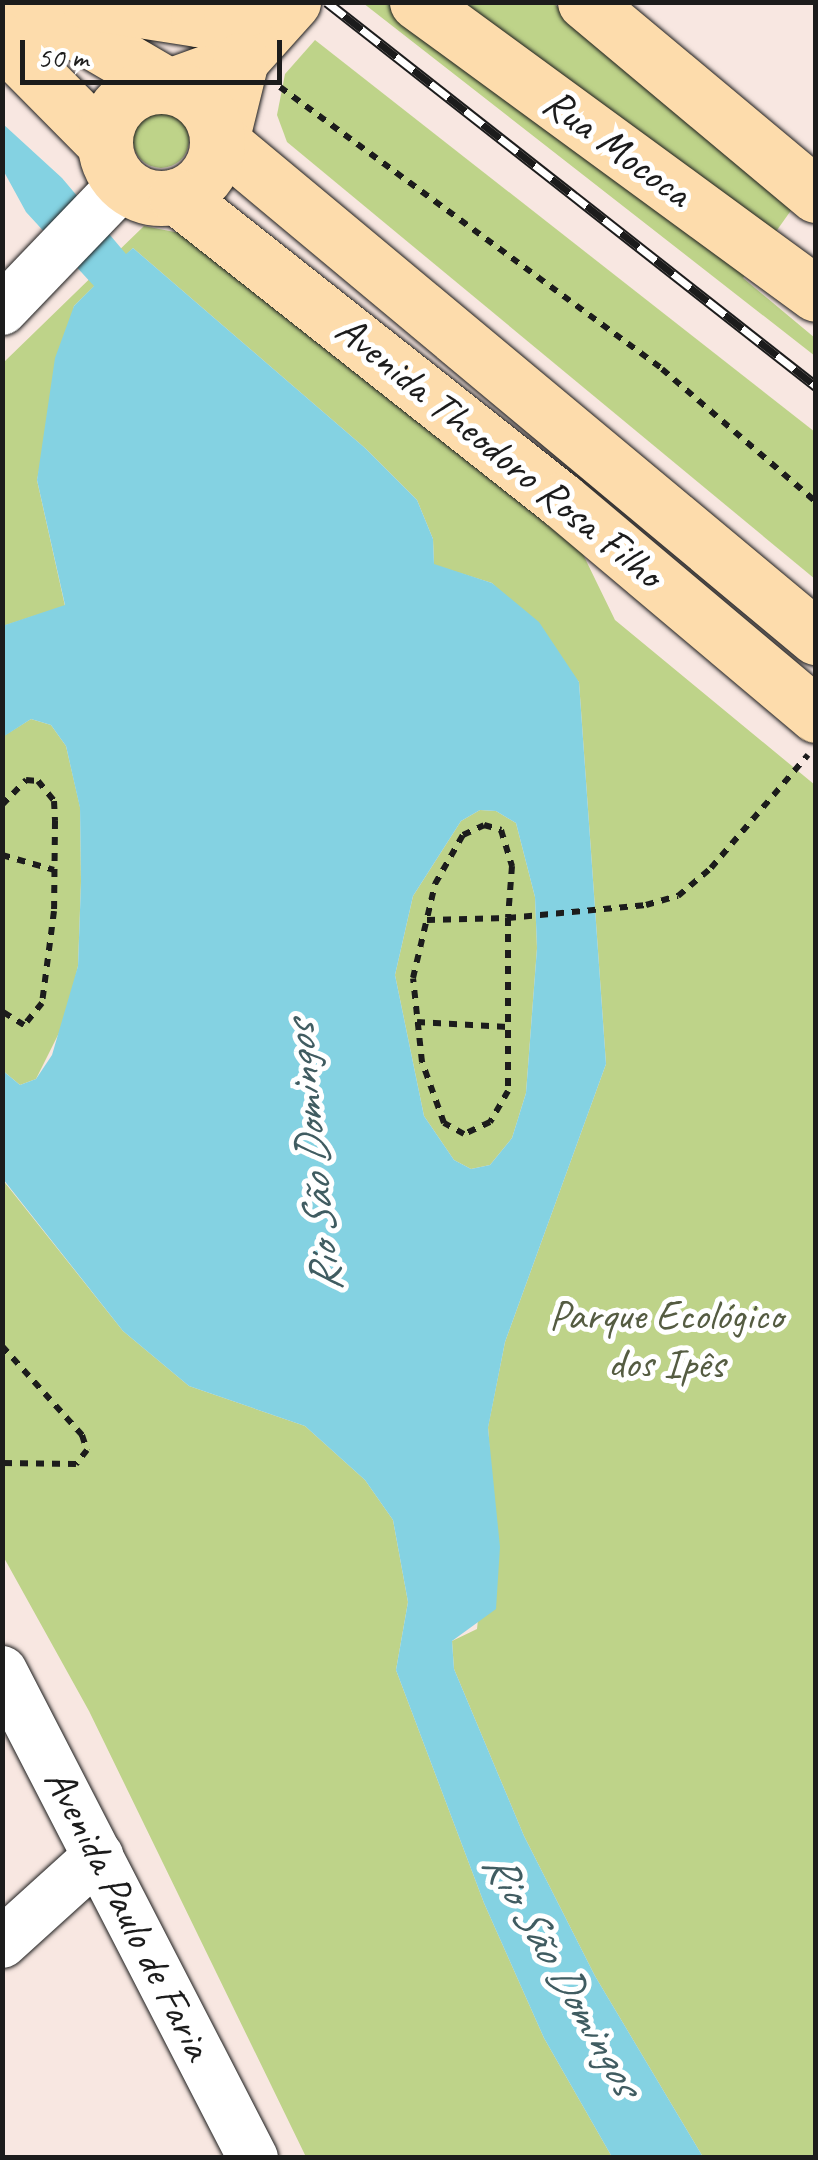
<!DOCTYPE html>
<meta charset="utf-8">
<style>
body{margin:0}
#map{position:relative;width:818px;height:2160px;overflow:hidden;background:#f8e7e1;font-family:Caveat,sans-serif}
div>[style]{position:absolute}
.green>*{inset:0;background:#bed389}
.round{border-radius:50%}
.water>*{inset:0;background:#84d2e2}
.path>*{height:6px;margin-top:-3px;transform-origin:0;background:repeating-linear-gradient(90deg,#1c1c1c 0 8px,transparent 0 16px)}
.roads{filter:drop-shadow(0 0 2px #1c1c1c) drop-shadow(0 0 2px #1c1c1c)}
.minor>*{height:50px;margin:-25px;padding:0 25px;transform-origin:25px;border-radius:25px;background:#fff}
.major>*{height:55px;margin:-27.5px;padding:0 27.5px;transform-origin:27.5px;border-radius:27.5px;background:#fddcac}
.major>.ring{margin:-27.5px;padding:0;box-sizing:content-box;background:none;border:55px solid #fddcac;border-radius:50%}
.rail>*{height:11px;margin-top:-5.5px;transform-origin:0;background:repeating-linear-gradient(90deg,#fff 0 22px,#1c1c1c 0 44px);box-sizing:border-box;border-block:2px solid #1c1c1c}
span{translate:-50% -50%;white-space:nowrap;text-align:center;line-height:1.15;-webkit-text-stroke:10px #fff;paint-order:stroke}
.street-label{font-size:42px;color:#1c1c1c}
.park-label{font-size:42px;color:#555c42}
.water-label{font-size:45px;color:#405c61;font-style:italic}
.frame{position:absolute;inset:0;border:5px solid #1c1c1c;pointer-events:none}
.scale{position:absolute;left:20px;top:40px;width:262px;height:45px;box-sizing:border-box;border:5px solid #1c1c1c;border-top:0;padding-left:12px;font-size:30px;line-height:35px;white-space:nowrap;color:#1c1c1c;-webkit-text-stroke:8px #fff;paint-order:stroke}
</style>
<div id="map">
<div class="green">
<div style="clip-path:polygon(363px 3px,553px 3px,792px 209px,743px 278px,815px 338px,815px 356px)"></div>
<div style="clip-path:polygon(315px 40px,815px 432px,815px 579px,287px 142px,277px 115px,285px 74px)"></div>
<div class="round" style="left:133px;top:112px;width:56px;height:56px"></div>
<div style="clip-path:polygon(144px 226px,190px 235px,577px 542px,615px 620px,815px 785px,815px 2157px,703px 2157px,595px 1976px,524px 1836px,454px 1669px,452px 1641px,477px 1629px,492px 1486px,488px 1427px,505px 1342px,606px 1064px,579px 682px,492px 583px,434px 565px,433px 539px,417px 500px,365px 448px,133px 248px,74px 306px,37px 480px,65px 606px,3px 626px,3px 363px)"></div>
<div style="clip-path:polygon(31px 719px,51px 725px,66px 746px,80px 807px,81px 882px,78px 966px,66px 1019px,36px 1079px,20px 1085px,2px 1070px,2px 737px)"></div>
<div style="clip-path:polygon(480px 810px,496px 811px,516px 823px,535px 897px,537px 948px,526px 1093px,512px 1138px,490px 1165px,471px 1169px,454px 1160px,424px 1116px,395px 975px,413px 896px,461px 821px)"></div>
<div style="clip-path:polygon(2px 1179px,123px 1331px,189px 1386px,305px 1426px,365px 1480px,393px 1520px,408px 1602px,396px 1670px,484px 1903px,544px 2038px,612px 2157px,306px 2157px,89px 1711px,3px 1556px)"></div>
</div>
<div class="water">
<div style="clip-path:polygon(evenodd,3px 124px,62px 178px,126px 254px,133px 248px,365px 448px,417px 500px,433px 539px,434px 564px,492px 583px,539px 622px,579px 682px,606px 1064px,505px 1342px,488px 1428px,500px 1547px,496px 1609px,452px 1641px,454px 1669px,524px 1836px,595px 1976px,703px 2157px,612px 2157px,544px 2038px,484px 1903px,396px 1670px,408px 1602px,393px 1520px,365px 1480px,305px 1426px,189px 1386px,123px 1331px,3px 1179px,2px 1070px,20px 1085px,36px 1079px,52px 1055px,78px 966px,81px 882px,80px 808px,66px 746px,51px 725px,31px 719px,3px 737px,2px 626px,65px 605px,37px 480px,55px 358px,74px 306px,94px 286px,26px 212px,3px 170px,3px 124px,480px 810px,496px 811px,516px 823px,535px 897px,537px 948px,526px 1093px,512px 1138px,490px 1165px,471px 1169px,454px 1160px,424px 1116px,395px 975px,413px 896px,461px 821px,480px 810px)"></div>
</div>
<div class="path">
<div style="left:280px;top:87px;width:475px;rotate:36.4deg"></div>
<div style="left:662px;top:369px;width:203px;rotate:40.8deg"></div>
<div style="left:2px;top:805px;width:35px;rotate:-46deg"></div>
<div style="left:26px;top:780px;width:12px;rotate:5deg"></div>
<div style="left:38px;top:781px;width:26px;rotate:51deg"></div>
<div style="left:54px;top:801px;width:20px;rotate:87deg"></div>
<div style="left:55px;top:821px;width:90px;rotate:90.6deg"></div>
<div style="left:54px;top:911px;width:93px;rotate:97.4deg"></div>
<div style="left:42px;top:1003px;width:28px;rotate:129deg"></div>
<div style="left:24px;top:1025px;width:26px;rotate:-148deg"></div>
<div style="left:2px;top:855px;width:54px;rotate:16.1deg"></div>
<div style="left:427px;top:920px;width:81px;rotate:-1.4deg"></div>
<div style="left:508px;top:918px;width:173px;rotate:90deg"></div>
<div style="left:508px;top:1091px;width:36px;rotate:120deg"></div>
<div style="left:490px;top:1122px;width:29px;rotate:155deg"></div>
<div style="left:464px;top:1134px;width:23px;rotate:-151deg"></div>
<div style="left:444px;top:1123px;width:65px;rotate:-109.8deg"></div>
<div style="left:422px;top:1062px;width:84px;rotate:-96.1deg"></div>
<div style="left:413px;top:978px;width:97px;rotate:-76.8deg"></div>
<div style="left:435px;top:884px;width:56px;rotate:-60.3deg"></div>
<div style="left:463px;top:835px;width:23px;rotate:-25deg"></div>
<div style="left:484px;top:825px;width:18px;rotate:16deg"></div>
<div style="left:501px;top:830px;width:38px;rotate:73deg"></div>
<div style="left:512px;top:866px;width:52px;rotate:94.4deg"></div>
<div style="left:508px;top:918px;width:139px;rotate:-5.4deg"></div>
<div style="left:646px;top:905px;width:33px;rotate:-16deg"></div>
<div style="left:678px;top:896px;width:43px;rotate:-40.3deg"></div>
<div style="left:711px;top:868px;width:149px;rotate:-49.4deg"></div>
<div style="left:417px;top:1022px;width:91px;rotate:3.1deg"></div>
<div style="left:2px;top:1346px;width:120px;rotate:48deg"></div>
<div style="left:82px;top:1435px;width:16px;rotate:72deg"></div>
<div style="left:87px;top:1450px;width:18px;rotate:128deg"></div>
<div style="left:76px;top:1464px;width:74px;rotate:-179.2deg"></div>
</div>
<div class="roads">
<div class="minor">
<div style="left:2px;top:310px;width:175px;rotate:-46.2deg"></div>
<div style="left:2px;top:1671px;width:548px;rotate:62.73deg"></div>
<div style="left:2px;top:1943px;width:130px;rotate:-42.2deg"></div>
</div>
<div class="major">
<div style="left:25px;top:2px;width:167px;rotate:30.3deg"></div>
<div style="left:169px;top:86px;width:77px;rotate:-19.9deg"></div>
<div style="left:241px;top:60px;width:78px;rotate:-48.1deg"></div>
<div style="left:89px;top:2px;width:110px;rotate:8.9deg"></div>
<div style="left:198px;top:19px;width:33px;rotate:-5deg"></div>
<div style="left:231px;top:16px;width:30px;rotate:-27deg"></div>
<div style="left:417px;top:2px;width:494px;rotate:36.2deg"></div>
<div style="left:585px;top:2px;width:301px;rotate:39.9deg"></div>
<div style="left:2px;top:40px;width:142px;rotate:45.3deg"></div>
<div style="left:241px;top:60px;width:83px;rotate:103.9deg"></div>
<div style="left:221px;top:141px;width:775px;rotate:39.82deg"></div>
<div class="ring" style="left:105px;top:86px;width:57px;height:57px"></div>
<div style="left:176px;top:196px;width:491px;rotate:38.3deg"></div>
<div style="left:561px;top:500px;width:334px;rotate:40.1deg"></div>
</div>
</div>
<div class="rail">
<div style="left:327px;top:2px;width:622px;rotate:38.14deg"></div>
</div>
<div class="street-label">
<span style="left:617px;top:148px;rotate:36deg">Rua Mococa</span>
<span style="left:499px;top:452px;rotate:39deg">Avenida Theodoro Rosa Filho</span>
<span style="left:128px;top:1914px;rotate:63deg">Avenida Paulo de Faria</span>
</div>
<div class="park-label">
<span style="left:666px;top:1340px">Parque Ecológico<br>dos Ipês</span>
</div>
<div class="water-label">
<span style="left:313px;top:1158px;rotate:-96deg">Rio São Domingos</span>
<span style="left:562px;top:1973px;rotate:60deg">Rio São Domingos</span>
</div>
<div class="frame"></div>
<div class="scale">50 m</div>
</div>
